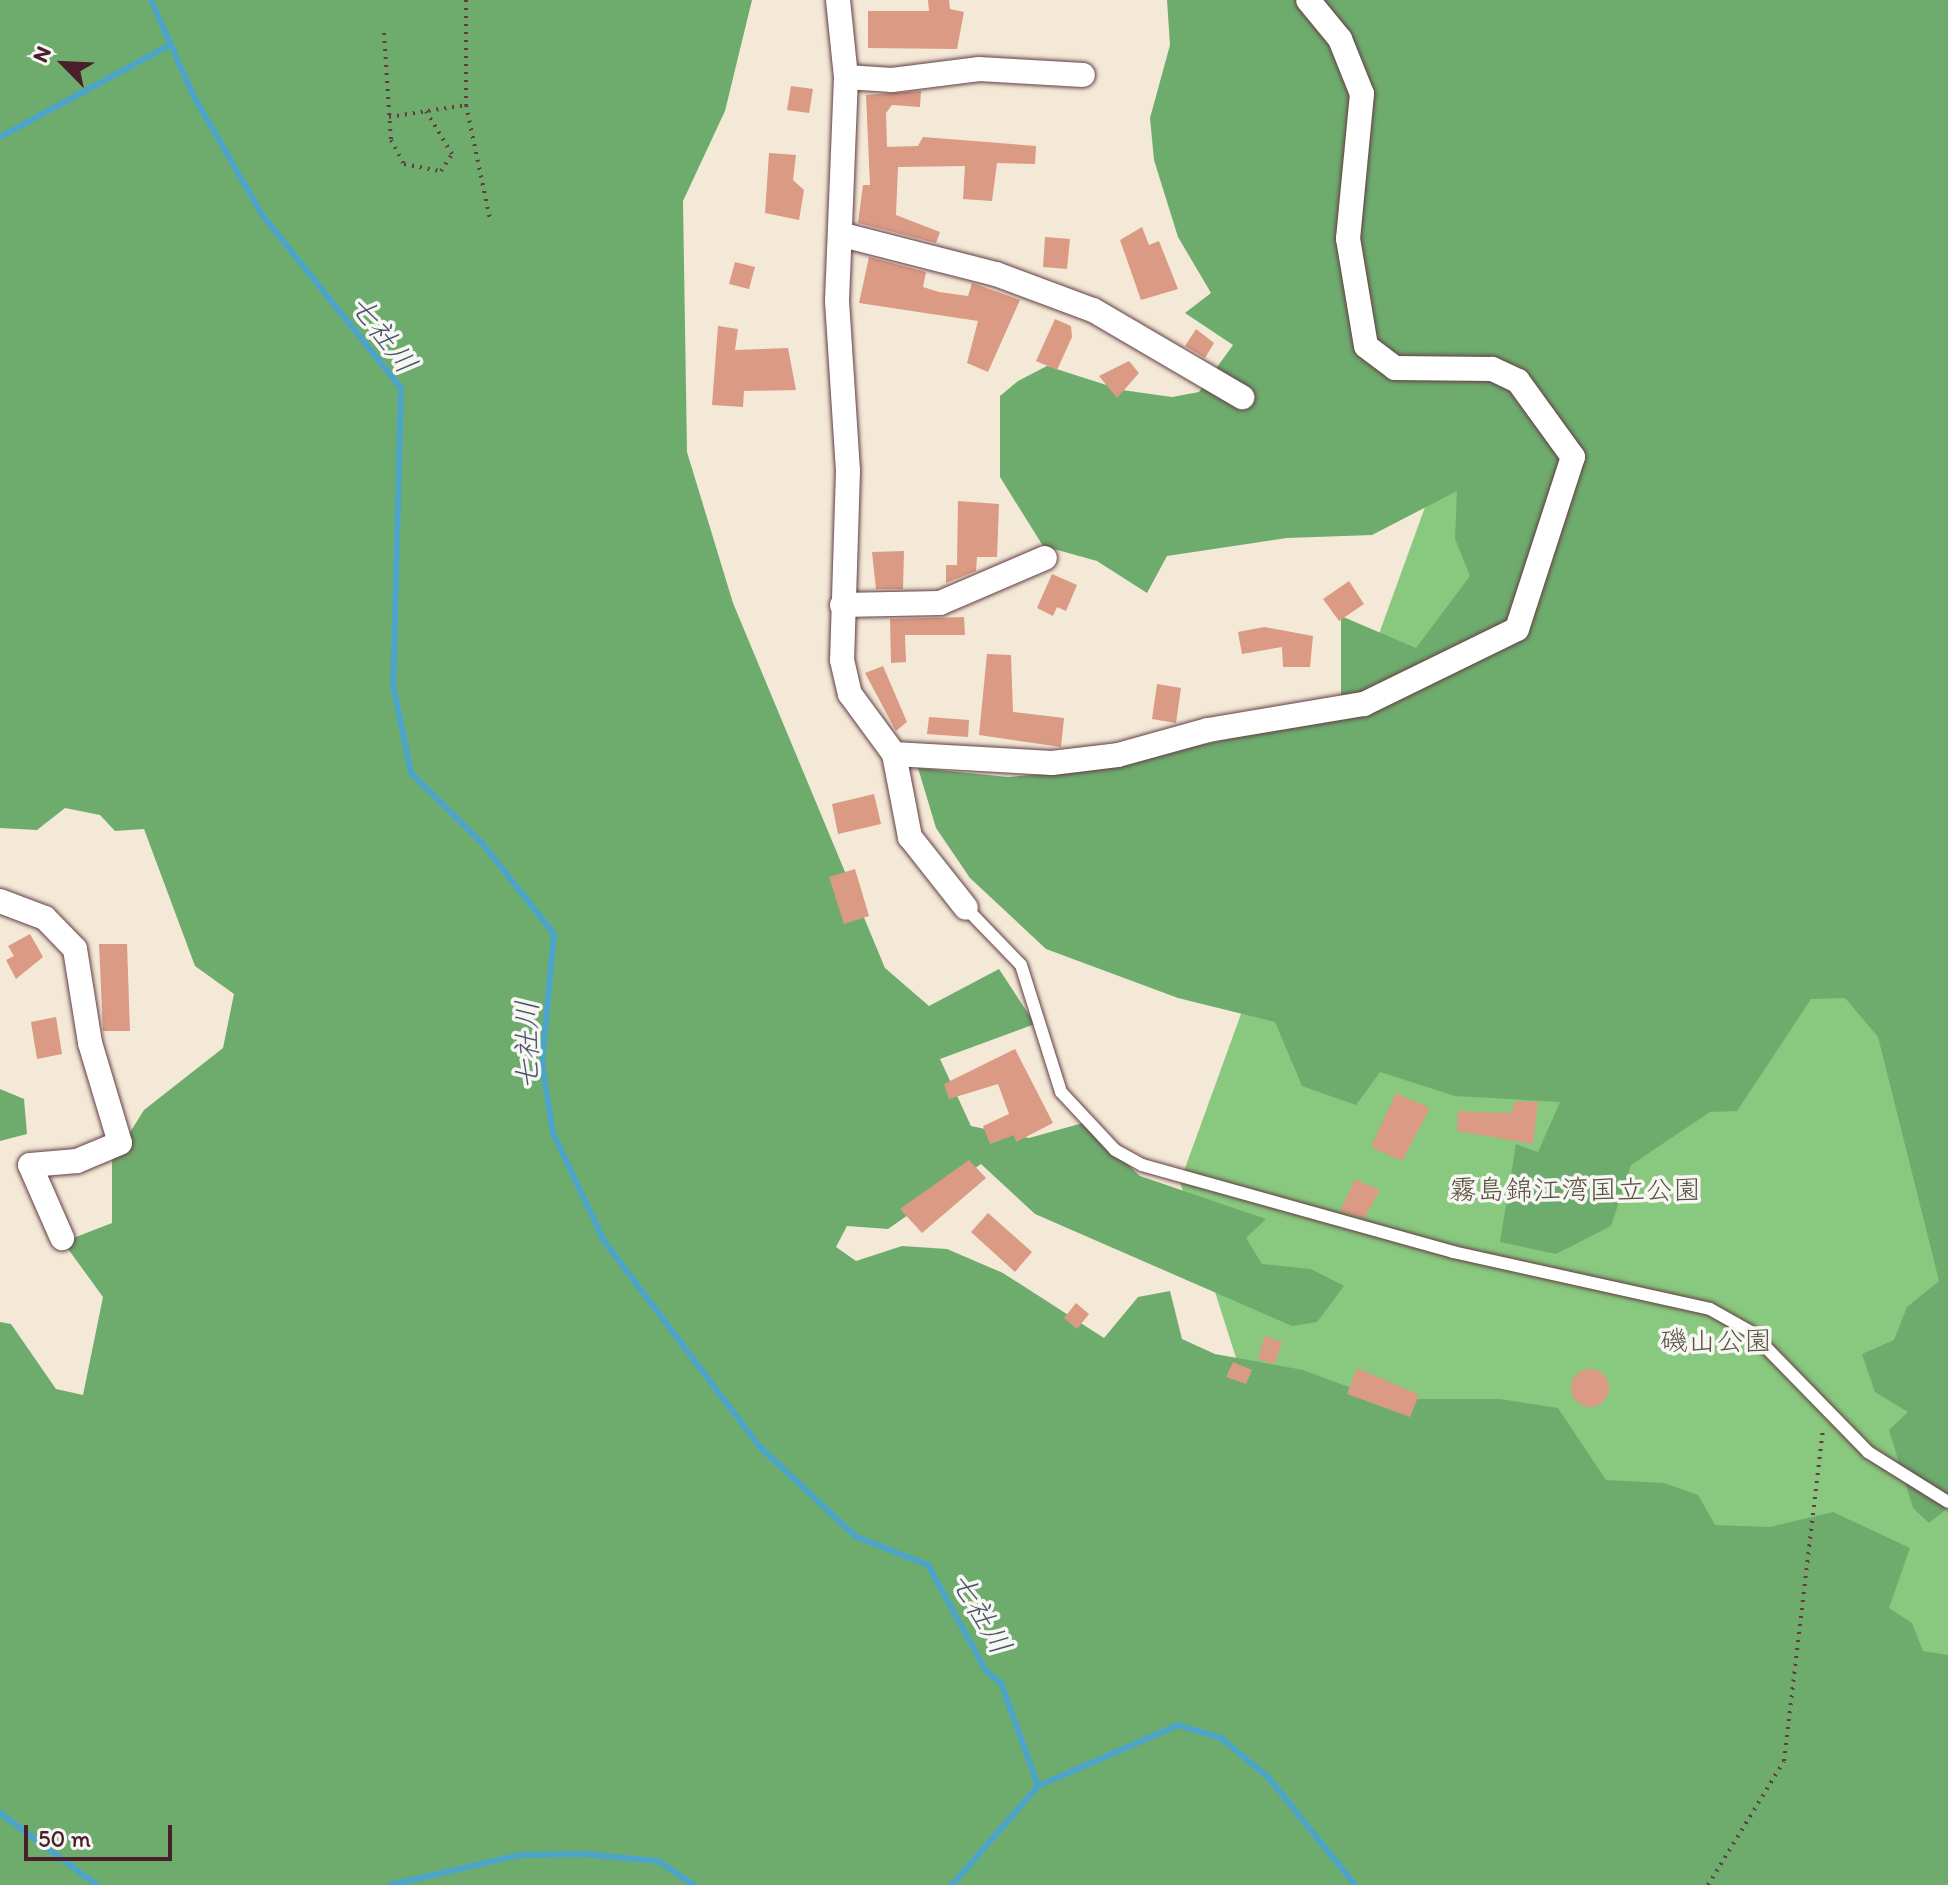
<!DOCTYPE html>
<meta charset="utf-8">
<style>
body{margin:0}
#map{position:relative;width:1948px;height:1885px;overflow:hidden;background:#f3e9d6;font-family:Itim,"Klee One",sans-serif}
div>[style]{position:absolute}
.green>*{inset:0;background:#89c87f}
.forest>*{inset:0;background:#6eac6e}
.stream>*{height:6px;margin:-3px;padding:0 3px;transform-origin:3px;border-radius:3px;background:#4ca4c9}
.building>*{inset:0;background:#da9a84}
.round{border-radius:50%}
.path>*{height:4px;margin-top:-2px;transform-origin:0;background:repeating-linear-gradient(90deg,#633d45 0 2px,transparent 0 8px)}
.roads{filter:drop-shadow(0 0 2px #633d45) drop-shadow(0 0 2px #633d45)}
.service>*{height:12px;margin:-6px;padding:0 6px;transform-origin:6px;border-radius:6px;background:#fff}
.minor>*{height:24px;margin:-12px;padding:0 12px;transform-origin:12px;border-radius:12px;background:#fff}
span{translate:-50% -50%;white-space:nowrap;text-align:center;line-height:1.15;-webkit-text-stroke:7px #f6f6f2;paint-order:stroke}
.park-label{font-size:28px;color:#5d5244}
.water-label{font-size:30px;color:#4b546a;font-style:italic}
.north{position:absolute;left:24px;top:24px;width:80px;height:80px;-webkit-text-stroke:6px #f6f6f2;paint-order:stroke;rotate:294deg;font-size:22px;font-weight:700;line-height:32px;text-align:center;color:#4a1f2b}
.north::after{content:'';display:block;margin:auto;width:28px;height:36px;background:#4a1f2b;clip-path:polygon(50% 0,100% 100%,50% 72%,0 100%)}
.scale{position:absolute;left:24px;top:1825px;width:148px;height:36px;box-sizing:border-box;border:4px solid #4a1f2b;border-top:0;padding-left:10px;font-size:24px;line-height:28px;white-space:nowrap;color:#4a1f2b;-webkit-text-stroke:6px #f6f6f2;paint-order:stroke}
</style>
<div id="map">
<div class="green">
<div style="clip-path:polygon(1948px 0,1948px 1885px,1404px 1885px,1180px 1182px,1469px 386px)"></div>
</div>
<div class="forest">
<div style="clip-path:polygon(0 0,752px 0,725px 111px,683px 201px,687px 452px,733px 603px,885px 968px,929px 1006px,999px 969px,1035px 1024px,940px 1059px,971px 1126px,1029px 1138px,1083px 1123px,1140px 1176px,1266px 1219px,1246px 1238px,1262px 1264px,1311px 1269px,1344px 1286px,1317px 1322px,1292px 1326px,1035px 1214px,981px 1164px,888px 1229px,847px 1226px,836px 1247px,856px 1261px,902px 1246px,947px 1249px,1003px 1273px,1104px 1338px,1138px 1297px,1170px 1291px,1182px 1339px,1215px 1354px,1303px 1370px,1381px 1399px,1500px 1399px,1558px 1408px,1606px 1480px,1664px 1483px,1698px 1495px,1715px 1525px,1770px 1527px,1833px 1512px,1910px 1548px,1889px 1608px,1912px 1623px,1923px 1651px,1948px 1655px,1948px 1885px,0 1885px,0 1322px,11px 1324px,56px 1389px,83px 1395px,103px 1297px,63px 1242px,112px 1223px,112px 1161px,144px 1110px,223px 1048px,234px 994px,195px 966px,144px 829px,115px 831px,100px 815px,65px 808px,37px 830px,0 828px)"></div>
<div style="clip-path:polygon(1167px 0,1948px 0,1948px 1508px,1929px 1523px,1913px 1508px,1889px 1430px,1908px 1412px,1875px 1392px,1862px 1354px,1894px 1340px,1907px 1307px,1939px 1281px,1878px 1037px,1845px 998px,1811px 999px,1737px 1111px,1710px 1112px,1631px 1165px,1611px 1226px,1556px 1254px,1500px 1242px,1516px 1144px,1538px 1152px,1560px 1102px,1455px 1096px,1380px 1072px,1356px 1105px,1302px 1086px,1275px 1022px,1178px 998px,1046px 949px,970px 878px,936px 828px,918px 768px,1008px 777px,1082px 771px,1324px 718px,1341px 703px,1341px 616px,1416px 648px,1470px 576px,1455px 539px,1457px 491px,1372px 535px,1287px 538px,1167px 556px,1147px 593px,1097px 561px,1043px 546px,1000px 477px,1000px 396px,1018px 381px,1047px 366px,1122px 390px,1172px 397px,1199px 392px,1233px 345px,1185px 313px,1211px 293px,1178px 237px,1154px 160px,1150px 118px,1170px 45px)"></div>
<div style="clip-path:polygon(0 1089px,24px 1099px,27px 1134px,0 1141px)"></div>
</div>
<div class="stream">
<div style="left:151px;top:0;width:104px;rotate:66.1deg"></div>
<div style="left:193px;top:95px;width:140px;rotate:60deg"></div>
<div style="left:263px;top:216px;width:221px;rotate:51.3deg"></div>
<div style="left:401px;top:388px;width:297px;rotate:91.5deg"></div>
<div style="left:393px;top:685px;width:90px;rotate:78.4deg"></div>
<div style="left:411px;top:773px;width:100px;rotate:44.6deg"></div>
<div style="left:482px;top:843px;width:116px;rotate:51.6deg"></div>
<div style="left:554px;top:934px;width:130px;rotate:95.3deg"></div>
<div style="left:542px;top:1063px;width:71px;rotate:81.1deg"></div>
<div style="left:553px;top:1133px;width:119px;rotate:64.7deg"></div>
<div style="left:604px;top:1241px;width:258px;rotate:52.9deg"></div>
<div style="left:760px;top:1447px;width:130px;rotate:43.1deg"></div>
<div style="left:855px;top:1536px;width:79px;rotate:21.7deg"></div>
<div style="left:928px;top:1565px;width:121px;rotate:61.3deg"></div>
<div style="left:986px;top:1671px;width:19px;rotate:39deg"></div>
<div style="left:1001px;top:1683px;width:109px;rotate:70.2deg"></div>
<div style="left:1038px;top:1786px;width:153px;rotate:-23.5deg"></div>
<div style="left:1178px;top:1725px;width:45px;rotate:16.8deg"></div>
<div style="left:1221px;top:1738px;width:61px;rotate:39.7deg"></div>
<div style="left:1268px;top:1777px;width:139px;rotate:51.1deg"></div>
<div style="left:0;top:137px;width:193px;rotate:-28.4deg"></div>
<div style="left:0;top:1813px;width:121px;rotate:36.6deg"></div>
<div style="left:390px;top:1885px;width:133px;rotate:-13deg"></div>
<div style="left:520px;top:1855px;width:63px;rotate:-0.9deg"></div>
<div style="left:583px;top:1854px;width:75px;rotate:5.3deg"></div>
<div style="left:658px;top:1861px;width:43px;rotate:33.7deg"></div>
<div style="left:952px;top:1885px;width:131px;rotate:-49deg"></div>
</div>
<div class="building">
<div style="clip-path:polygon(928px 0,949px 0,950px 9px,964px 12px,957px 49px,868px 48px,868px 11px,929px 11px)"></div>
<div style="clip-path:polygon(791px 86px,813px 89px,809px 113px,787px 110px)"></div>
<div style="clip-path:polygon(921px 91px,920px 107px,892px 105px,886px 113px,887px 147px,918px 146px,923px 137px,1036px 146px,1035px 164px,997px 163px,992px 201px,963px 199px,965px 166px,898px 167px,896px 215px,940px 232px,936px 243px,858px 223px,863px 185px,870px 185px,866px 95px)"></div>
<div style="clip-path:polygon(769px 153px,796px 155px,793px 180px,804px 190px,799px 220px,765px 213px)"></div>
<div style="clip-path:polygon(1142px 227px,1149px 245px,1159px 241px,1178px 289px,1141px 300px,1120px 240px)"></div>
<div style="clip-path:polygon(1045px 237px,1070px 239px,1067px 269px,1043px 267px)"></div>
<div style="clip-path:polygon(869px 257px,926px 272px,923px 287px,939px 292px,968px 296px,972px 283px,1020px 300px,988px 372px,967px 363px,978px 321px,859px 303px)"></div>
<div style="clip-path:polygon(735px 262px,755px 267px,749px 289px,729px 284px)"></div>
<div style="clip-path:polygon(1055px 319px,1071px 326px,1072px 337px,1057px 370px,1036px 361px)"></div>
<div style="clip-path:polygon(718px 326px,738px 329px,735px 350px,788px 348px,796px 390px,744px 391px,743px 407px,712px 405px)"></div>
<div style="clip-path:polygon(1196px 329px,1214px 343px,1205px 358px,1185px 346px)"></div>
<div style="clip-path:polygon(1129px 361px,1139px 373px,1117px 398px,1099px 376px)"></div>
<div style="clip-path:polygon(958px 501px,999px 504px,997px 557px,977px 557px,976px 571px,946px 583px,946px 565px,957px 565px)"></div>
<div style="clip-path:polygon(904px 551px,903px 589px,876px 589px,872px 552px)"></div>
<div style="clip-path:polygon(1052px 574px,1077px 585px,1066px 611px,1057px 607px,1053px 616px,1037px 608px)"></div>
<div style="clip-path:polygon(1349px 581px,1364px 604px,1339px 621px,1323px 599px)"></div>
<div style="clip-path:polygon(964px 617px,965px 635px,905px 635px,906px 662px,891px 663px,890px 619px)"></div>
<div style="clip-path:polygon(1264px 627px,1313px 636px,1310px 667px,1283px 667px,1282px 647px,1242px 654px,1238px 632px)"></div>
<div style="clip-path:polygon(987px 654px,1011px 655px,1013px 712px,1064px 718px,1061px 747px,979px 735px)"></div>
<div style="clip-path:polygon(883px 666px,907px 722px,896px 731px,865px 673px)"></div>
<div style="clip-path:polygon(1157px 684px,1181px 688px,1176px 723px,1152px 719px)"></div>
<div style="clip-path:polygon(929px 717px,969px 720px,968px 737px,927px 734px)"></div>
<div style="clip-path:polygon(874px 794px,881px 824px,838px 834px,832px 804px)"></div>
<div style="clip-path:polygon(855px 869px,869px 916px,844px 924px,829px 877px)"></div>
<div style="clip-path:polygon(30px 934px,43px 957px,16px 979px,6px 960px,14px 956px,8px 946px)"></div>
<div style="clip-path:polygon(99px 944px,127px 944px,130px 1031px,103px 1031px)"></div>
<div style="clip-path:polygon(56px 1017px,62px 1054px,37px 1059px,31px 1022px)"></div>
<div style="clip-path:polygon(1015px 1049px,1053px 1123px,1016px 1142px,1014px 1135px,990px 1144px,983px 1126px,1009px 1114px,998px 1084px,949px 1099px,944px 1084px)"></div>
<div style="clip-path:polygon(1396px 1093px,1430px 1108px,1402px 1161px,1371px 1147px)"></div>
<div style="clip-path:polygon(1515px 1101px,1538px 1102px,1533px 1144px,1457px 1131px,1458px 1111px,1511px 1113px)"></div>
<div style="clip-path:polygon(969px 1160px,986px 1178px,922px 1233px,900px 1209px)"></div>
<div style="clip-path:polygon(1355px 1179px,1380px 1190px,1364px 1218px,1340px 1211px)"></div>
<div style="clip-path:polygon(988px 1213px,1032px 1252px,1015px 1272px,971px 1232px)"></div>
<div style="clip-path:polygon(1076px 1303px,1089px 1314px,1077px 1329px,1064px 1318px)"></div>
<div style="clip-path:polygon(1265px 1336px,1282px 1342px,1275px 1364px,1258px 1359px)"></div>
<div style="clip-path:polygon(1233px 1362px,1252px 1370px,1246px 1384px,1226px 1377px)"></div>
<div style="clip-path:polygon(1357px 1368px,1419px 1395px,1410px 1417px,1347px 1394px)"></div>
<div class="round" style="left:1571px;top:1369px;width:38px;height:38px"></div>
</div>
<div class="path">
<div style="left:466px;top:0;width:105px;rotate:90deg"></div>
<div style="left:466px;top:105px;width:116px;rotate:78.1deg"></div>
<div style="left:384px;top:33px;width:107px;rotate:86.3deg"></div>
<div style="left:391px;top:140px;width:27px;rotate:62deg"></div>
<div style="left:404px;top:164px;width:38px;rotate:11deg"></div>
<div style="left:441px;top:171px;width:20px;rotate:-57deg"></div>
<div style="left:452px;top:154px;width:50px;rotate:-121.2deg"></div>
<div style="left:389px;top:117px;width:78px;rotate:-8.9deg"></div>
<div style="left:1708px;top:1885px;width:145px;rotate:-58.5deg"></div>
<div style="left:1784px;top:1761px;width:335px;rotate:-83.3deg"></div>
</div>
<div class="roads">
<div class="service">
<div style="left:966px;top:908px;width:79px;rotate:46deg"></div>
<div style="left:1021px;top:965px;width:133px;rotate:72.5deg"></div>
<div style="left:1061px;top:1092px;width:79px;rotate:47deg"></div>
<div style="left:1115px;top:1150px;width:31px;rotate:29deg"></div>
<div style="left:1142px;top:1165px;width:323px;rotate:15.6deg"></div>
<div style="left:1453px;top:1252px;width:263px;rotate:12.5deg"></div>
<div style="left:1710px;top:1309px;width:47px;rotate:29.3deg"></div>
<div style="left:1751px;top:1332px;width:168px;rotate:45.7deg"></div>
<div style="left:1868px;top:1452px;width:94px;rotate:32deg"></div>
</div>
<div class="minor">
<div style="left:838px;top:0;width:77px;rotate:84.1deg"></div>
<div style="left:846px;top:77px;width:224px;rotate:92.3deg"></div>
<div style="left:837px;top:301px;width:170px;rotate:86.3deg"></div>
<div style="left:848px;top:471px;width:189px;rotate:91.8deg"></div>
<div style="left:842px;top:660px;width:35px;rotate:77deg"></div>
<div style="left:850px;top:694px;width:74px;rotate:53.7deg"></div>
<div style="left:894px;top:754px;width:85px;rotate:79.1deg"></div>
<div style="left:910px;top:837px;width:90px;rotate:51.7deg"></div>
<div style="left:846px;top:77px;width:46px;rotate:3.7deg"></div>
<div style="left:892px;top:80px;width:88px;rotate:-7.2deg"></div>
<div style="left:979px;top:69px;width:104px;rotate:3.3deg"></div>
<div style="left:843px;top:235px;width:158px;rotate:14.3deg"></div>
<div style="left:996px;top:274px;width:103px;rotate:20.4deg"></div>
<div style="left:1093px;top:310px;width:173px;rotate:30.3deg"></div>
<div style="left:842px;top:605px;width:98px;rotate:-1.2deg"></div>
<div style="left:940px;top:603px;width:114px;rotate:-23.2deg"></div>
<div style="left:894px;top:754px;width:158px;rotate:3.3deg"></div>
<div style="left:1052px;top:763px;width:66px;rotate:-6.9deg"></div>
<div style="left:1118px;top:755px;width:93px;rotate:-15.5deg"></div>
<div style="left:1208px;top:730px;width:158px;rotate:-9.5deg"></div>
<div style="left:1364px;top:704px;width:170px;rotate:-26.1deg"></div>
<div style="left:1517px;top:629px;width:181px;rotate:-72deg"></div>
<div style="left:1573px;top:457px;width:94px;rotate:-125.9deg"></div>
<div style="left:1518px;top:381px;width:29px;rotate:-155deg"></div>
<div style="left:1492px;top:369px;width:97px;rotate:-179.4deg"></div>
<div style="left:1395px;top:368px;width:36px;rotate:-143deg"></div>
<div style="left:1366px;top:346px;width:109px;rotate:-99.5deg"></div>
<div style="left:1348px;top:239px;width:146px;rotate:-84.5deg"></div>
<div style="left:1362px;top:94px;width:59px;rotate:-111.8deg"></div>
<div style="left:1340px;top:39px;width:50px;rotate:-129.4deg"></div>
<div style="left:0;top:901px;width:48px;rotate:20.7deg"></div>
<div style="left:45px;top:918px;width:43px;rotate:45.9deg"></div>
<div style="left:75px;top:949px;width:95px;rotate:80.9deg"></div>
<div style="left:90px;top:1043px;width:104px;rotate:73.3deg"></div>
<div style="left:120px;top:1143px;width:47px;rotate:157.3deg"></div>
<div style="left:77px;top:1161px;width:47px;rotate:175.1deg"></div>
<div style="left:30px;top:1165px;width:80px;rotate:66.3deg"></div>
</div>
</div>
<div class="park-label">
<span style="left:1575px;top:1189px">霧島錦江湾国立公園</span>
<span style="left:1716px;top:1340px">磯山公園</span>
</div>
<div class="water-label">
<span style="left:383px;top:334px;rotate:53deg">七社川</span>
<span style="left:527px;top:1045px;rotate:-90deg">七社川</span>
<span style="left:981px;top:1613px;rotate:60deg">七社川</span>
</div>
<div class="north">N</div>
<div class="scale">50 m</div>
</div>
